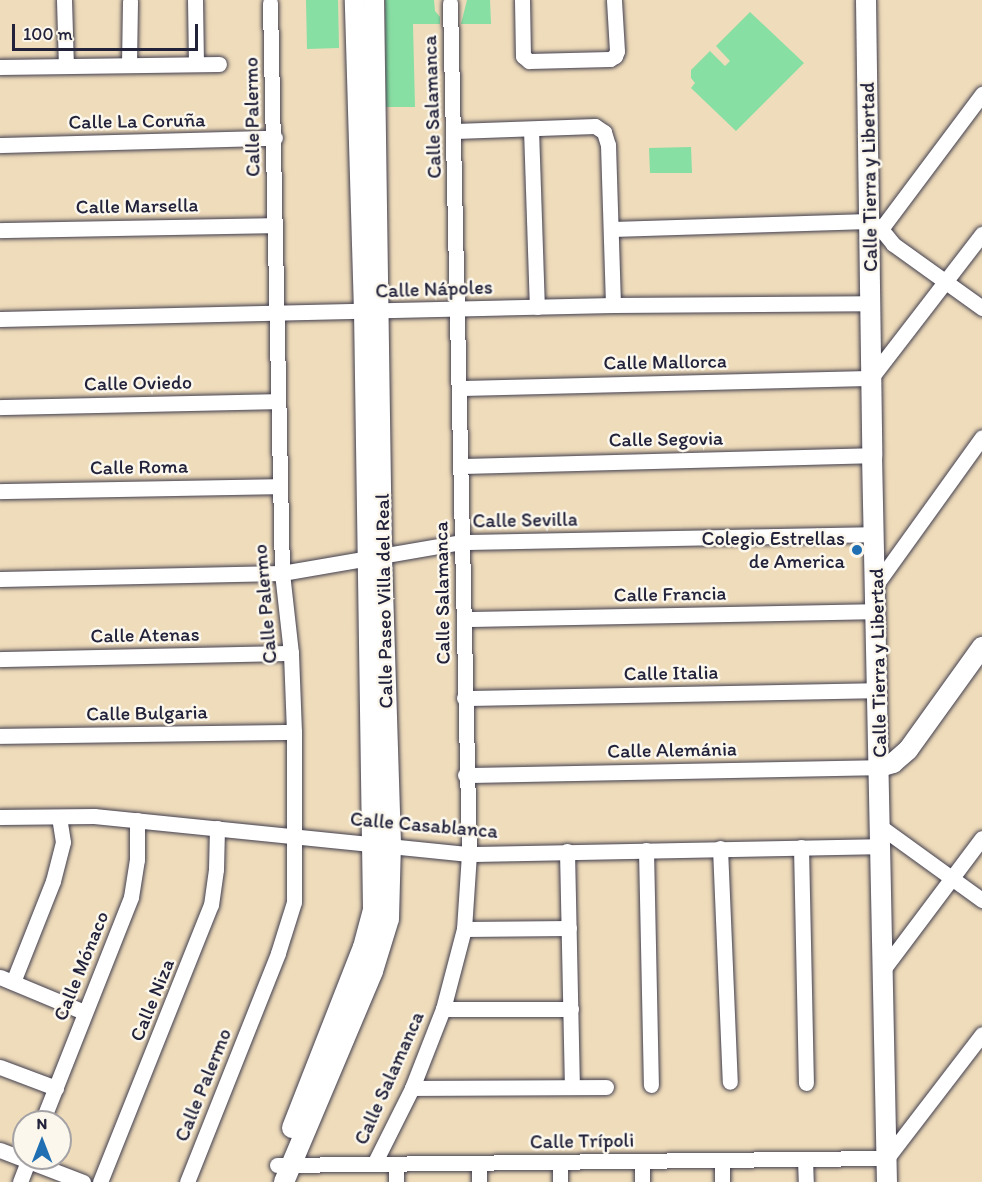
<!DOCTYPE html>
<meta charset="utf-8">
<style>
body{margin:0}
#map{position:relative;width:982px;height:1182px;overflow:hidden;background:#efdcba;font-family:Itim,sans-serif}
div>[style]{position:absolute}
.green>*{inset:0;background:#88dfa3}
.roads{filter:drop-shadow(0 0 2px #413e4e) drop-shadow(0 0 2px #413e4e)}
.street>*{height:15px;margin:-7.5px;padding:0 7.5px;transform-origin:7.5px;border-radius:7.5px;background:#fff}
.secondary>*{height:20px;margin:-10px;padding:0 10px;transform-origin:10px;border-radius:10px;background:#fff}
.dots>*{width:16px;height:16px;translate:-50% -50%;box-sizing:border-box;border:3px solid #fbf7ec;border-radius:50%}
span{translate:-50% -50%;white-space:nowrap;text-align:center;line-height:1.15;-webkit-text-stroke:5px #fbf7ec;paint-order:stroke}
.street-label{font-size:20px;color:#22223b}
.poi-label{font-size:20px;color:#22223b}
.right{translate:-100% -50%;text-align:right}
.north{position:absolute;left:12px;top:1110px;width:60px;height:60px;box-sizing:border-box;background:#fbf7ec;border:2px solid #a4a2a5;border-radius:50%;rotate:0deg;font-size:16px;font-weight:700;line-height:24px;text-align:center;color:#22223b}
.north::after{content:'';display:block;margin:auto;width:21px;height:27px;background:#1f6fb2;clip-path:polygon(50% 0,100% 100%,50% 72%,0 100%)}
.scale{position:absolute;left:12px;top:24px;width:186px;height:27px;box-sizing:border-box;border:3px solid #22223b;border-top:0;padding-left:8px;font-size:18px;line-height:21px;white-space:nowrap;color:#22223b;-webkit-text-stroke:4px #fbf7ec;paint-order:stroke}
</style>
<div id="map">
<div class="green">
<div style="clip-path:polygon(306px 0,338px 0,339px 48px,307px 49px)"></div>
<div style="clip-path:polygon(385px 0,434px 0,435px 11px,440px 17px,440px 24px,413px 24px,415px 107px,386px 107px)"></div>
<div style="clip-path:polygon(467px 0,490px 0,491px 24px,461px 24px)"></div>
<div style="clip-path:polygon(750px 12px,804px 63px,736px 131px,691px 88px,695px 83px,691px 78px,691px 70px,710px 51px,725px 66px,730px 61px,716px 46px)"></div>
<div style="clip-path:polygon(691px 147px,692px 173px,650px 173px,649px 148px)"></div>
</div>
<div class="roads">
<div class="street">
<div style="left:64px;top:0;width:66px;rotate:88.3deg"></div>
<div style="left:195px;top:0;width:64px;rotate:89.1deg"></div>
<div style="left:522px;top:0;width:56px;rotate:89deg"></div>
<div style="left:523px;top:56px;width:8px;rotate:40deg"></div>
<div style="left:529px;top:61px;width:81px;rotate:-1.4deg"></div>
<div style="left:610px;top:59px;width:6px;rotate:-31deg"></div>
<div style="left:615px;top:56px;width:5px;rotate:-68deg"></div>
<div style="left:617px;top:51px;width:51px;rotate:-93.4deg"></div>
<div style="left:129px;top:65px;width:64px;rotate:-89.1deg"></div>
<div style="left:0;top:67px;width:219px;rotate:-0.8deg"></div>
<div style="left:531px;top:129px;width:178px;rotate:88.1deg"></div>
<div style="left:455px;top:131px;width:140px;rotate:-2deg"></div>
<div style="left:595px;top:126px;width:11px;rotate:34deg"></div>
<div style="left:604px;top:132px;width:14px;rotate:73deg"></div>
<div style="left:608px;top:145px;width:160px;rotate:88.2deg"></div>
<div style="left:0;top:145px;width:275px;rotate:-1.5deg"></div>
<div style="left:612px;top:229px;width:257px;rotate:-1.8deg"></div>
<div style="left:869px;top:221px;width:14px;rotate:34deg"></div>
<div style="left:881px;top:229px;width:19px;rotate:51deg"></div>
<div style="left:893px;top:244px;width:110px;rotate:35.7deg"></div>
<div style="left:881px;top:229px;width:169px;rotate:-53.2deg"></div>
<div style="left:0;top:230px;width:274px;rotate:-1deg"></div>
<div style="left:0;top:319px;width:613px;rotate:-1.31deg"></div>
<div style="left:613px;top:305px;width:257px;rotate:-0.4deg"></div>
<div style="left:460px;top:388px;width:411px;rotate:-1.4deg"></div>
<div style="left:871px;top:378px;width:182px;rotate:-52.4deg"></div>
<div style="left:0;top:407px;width:276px;rotate:-1.2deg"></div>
<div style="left:461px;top:466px;width:411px;rotate:-1.5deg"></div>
<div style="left:0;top:491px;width:280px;rotate:-1deg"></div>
<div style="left:0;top:579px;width:282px;rotate:-1.2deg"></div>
<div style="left:282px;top:573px;width:183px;rotate:-9.8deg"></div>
<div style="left:462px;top:542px;width:412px;rotate:-1.1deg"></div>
<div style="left:875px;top:586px;width:183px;rotate:-54.3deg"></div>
<div style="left:465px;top:619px;width:411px;rotate:-1.1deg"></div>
<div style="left:0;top:659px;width:291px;rotate:-1.2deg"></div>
<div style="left:464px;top:698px;width:414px;rotate:-1.1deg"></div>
<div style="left:0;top:736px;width:294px;rotate:-0.8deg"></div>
<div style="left:465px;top:775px;width:415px;rotate:-1.1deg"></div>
<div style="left:0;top:817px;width:94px;rotate:-0.6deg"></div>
<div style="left:94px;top:816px;width:377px;rotate:5.8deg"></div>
<div style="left:469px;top:854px;width:412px;rotate:-1.1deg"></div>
<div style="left:881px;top:827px;width:125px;rotate:35.9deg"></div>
<div style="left:801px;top:847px;width:236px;rotate:88.8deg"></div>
<div style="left:720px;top:848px;width:234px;rotate:87.6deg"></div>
<div style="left:646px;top:850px;width:235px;rotate:88.8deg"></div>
<div style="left:567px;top:851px;width:236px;rotate:88.8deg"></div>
<div style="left:464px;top:929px;width:105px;rotate:-0.5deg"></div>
<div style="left:885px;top:967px;width:161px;rotate:-53.1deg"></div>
<div style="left:0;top:977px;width:91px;rotate:22.6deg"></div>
<div style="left:13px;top:982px;width:109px;rotate:-68.4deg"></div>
<div style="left:53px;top:881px;width:40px;rotate:-75.6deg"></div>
<div style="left:63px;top:842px;width:25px;rotate:-99deg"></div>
<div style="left:443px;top:1009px;width:128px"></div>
<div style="left:0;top:1067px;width:60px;rotate:20.6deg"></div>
<div style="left:412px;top:1088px;width:194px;rotate:-0.3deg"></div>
<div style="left:42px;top:1122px;width:242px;rotate:-68.4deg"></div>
<div style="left:131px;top:897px;width:37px;rotate:-81deg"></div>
<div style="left:137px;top:860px;width:40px;rotate:-90deg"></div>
<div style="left:0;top:1150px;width:89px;rotate:21.1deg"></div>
<div style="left:805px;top:1159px;width:23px;rotate:88deg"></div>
<div style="left:722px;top:1160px;width:22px;rotate:90deg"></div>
<div style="left:642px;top:1161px;width:21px;rotate:90deg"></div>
<div style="left:560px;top:1162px;width:20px;rotate:90deg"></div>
<div style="left:479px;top:1163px;width:19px;rotate:90deg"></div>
<div style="left:374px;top:1164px;width:85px;rotate:-63.4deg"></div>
<div style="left:412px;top:1088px;width:85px;rotate:-68.6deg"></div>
<div style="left:443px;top:1009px;width:83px;rotate:-75.3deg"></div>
<div style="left:464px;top:929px;width:75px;rotate:-86.2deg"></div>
<div style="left:469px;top:854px;width:851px;rotate:-91.28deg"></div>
<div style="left:396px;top:1164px;width:18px;rotate:90deg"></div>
<div style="left:277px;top:1165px;width:610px;rotate:-0.66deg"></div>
<div style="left:887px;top:1158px;width:156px;rotate:-52.5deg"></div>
<div style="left:20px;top:1182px;width:26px;rotate:-69deg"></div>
<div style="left:100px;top:1182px;width:298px;rotate:-68.2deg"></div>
<div style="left:211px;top:905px;width:36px;rotate:-82deg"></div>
<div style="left:216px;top:869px;width:41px;rotate:-88.6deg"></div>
<div style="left:187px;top:1182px;width:246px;rotate:-68.3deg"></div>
<div style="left:278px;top:953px;width:53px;rotate:-72.6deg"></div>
<div style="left:294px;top:902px;width:170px;rotate:-90deg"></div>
<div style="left:294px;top:732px;width:79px;rotate:-92.2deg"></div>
<div style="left:291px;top:653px;width:81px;rotate:-96.4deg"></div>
<div style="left:282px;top:573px;width:570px;rotate:-91.21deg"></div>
</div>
<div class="secondary">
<div style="left:866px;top:0;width:455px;rotate:89.2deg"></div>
<div style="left:872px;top:455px;width:727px;rotate:88.82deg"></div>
<div style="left:880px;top:767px;width:14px;rotate:-17deg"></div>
<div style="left:893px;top:763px;width:20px;rotate:-41deg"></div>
<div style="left:908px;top:750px;width:127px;rotate:-54.3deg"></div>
<div style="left:292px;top:1128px;width:194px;rotate:-68.6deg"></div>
<div style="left:363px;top:947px;width:38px;rotate:-75deg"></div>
<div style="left:373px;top:910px;width:598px;rotate:-90.86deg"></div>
<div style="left:364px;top:312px;width:312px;rotate:-91.7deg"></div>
<div style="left:284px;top:1182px;width:229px;rotate:-67.1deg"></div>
<div style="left:373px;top:971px;width:54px;rotate:-72.9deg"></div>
<div style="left:389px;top:919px;width:75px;rotate:-88.5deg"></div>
<div style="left:391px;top:844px;width:287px;rotate:-91.8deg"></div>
<div style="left:382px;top:557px;width:557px;rotate:-90.82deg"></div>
</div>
</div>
<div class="dots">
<div style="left:857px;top:550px;background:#1f6fb2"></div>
</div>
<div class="street-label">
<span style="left:432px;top:107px;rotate:-92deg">Calle Salamanca</span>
<span style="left:252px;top:117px;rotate:-91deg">Calle Palermo</span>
<span style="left:137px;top:121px;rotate:-1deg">Calle La Coruña</span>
<span style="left:869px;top:177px;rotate:-91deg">Calle Tierra y Libertad</span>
<span style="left:137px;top:206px;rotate:-1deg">Calle Marsella</span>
<span style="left:434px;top:289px;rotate:-2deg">Calle Nápoles</span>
<span style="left:665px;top:362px;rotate:-1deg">Calle Mallorca</span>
<span style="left:138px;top:383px;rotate:-1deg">Calle Oviedo</span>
<span style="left:666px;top:439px;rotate:-1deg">Calle Segovia</span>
<span style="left:139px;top:467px;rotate:-1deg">Calle Roma</span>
<span style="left:525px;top:520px;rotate:-1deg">Calle Sevilla</span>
<span style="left:442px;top:593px;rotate:-91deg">Calle Salamanca</span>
<span style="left:670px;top:594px;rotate:-1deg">Calle Francia</span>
<span style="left:384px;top:601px;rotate:-91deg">Calle Paseo Villa del Real</span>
<span style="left:265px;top:604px;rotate:-95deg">Calle Palermo</span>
<span style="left:145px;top:635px;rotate:-1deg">Calle Atenas</span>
<span style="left:878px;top:663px;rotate:-91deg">Calle Tierra y Libertad</span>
<span style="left:671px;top:673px;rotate:-1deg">Calle Italia</span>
<span style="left:147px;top:713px;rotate:-1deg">Calle Bulgaria</span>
<span style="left:672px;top:750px;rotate:-1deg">Calle Alemánia</span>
<span style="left:424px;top:825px;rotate:5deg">Calle Casablanca</span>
<span style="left:81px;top:966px;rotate:-68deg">Calle Mónaco</span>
<span style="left:152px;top:1000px;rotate:-68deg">Calle Niza</span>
<span style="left:389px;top:1078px;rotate:-66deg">Calle Salamanca</span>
<span style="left:203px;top:1085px;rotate:-68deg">Calle Palermo</span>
<span style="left:582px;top:1141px;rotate:-1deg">Calle Trípoli</span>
</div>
<div class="poi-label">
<span class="right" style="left:845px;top:550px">Colegio Estrellas<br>de America</span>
</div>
<div class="north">N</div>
<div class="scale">100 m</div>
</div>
